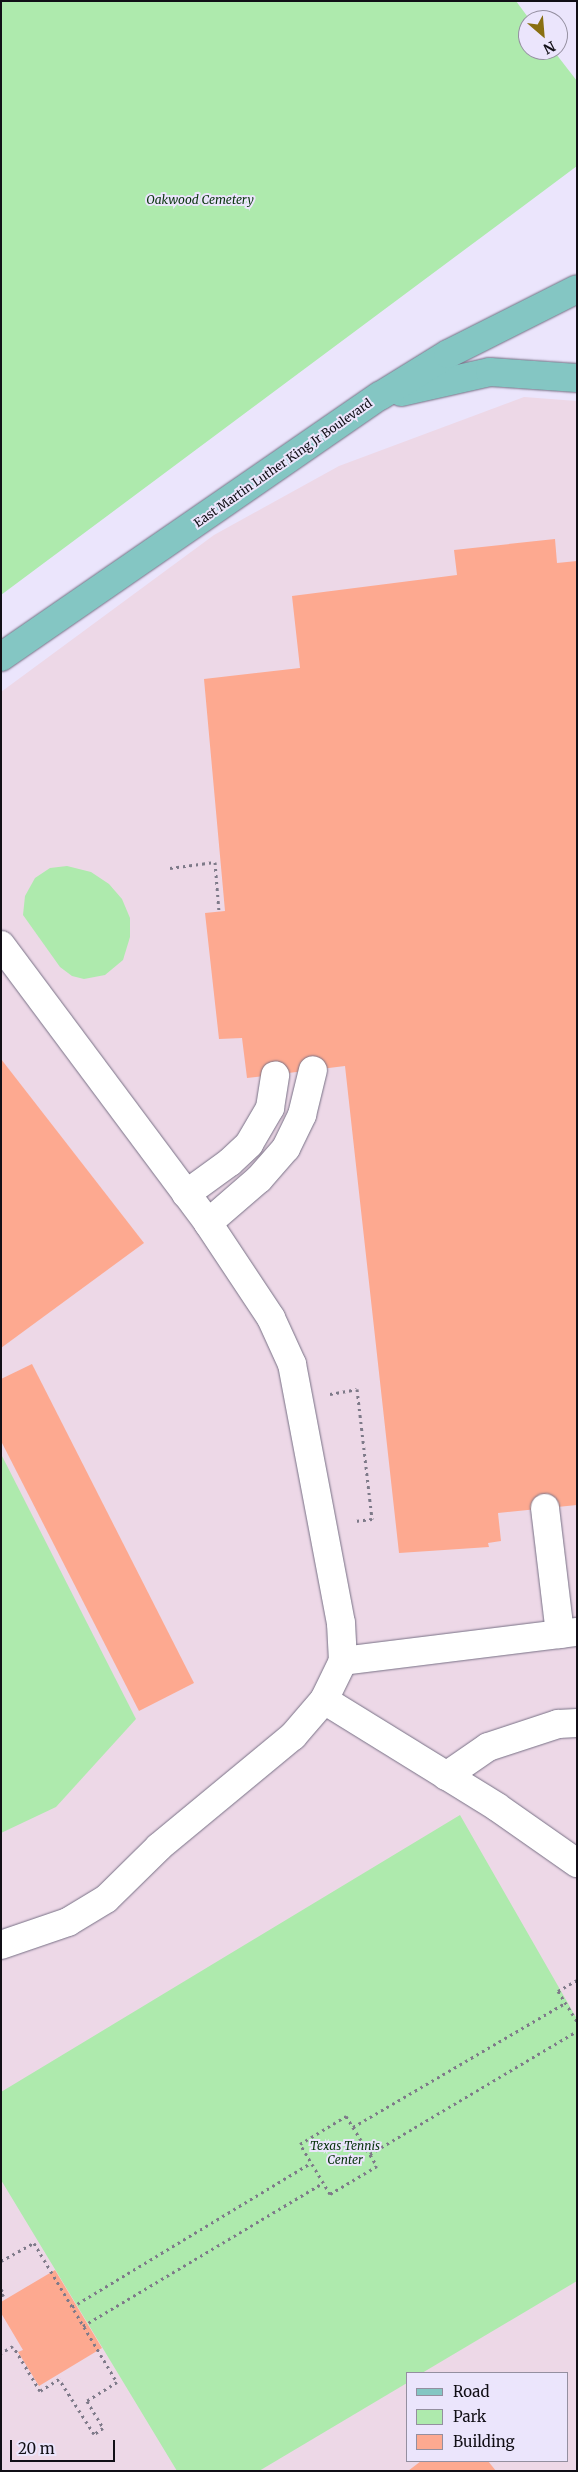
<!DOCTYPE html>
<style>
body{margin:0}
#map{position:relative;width:578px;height:2472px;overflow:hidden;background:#ebe5fc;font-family:Merriweather,serif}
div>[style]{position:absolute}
.education>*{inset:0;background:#edd8e7}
.green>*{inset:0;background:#aeeaad}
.building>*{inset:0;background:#fda990}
.path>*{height:3px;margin-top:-1.5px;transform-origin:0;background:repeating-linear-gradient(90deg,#7e7a89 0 2.5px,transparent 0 6.5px)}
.roads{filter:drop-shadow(0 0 1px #777085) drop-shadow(0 0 1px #777085)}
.minor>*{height:28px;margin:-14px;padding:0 14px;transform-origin:14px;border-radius:14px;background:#fff}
.major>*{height:28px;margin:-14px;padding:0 14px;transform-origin:14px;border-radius:14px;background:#84c6c3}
span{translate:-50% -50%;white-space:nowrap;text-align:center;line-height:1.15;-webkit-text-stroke:4px #ebe5fc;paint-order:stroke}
.park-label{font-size:12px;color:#09340d;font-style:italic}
.street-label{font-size:12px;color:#110f16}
.frame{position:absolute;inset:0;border:2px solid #110f16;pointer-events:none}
.legend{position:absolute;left:406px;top:2372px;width:162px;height:90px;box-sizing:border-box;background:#ebe5fc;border:1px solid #948fa0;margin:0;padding:6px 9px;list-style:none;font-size:15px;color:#110f16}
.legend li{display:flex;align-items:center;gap:10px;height:25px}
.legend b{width:25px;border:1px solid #948fa0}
.north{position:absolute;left:518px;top:10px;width:50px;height:50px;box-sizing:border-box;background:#ebe5fc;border:1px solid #948fa0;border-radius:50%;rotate:153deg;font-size:14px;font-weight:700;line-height:20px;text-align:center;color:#110f16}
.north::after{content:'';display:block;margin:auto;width:18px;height:22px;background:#896f11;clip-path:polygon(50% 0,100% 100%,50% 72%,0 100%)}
.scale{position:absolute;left:10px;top:2440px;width:105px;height:22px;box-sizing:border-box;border:2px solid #110f16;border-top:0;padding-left:6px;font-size:15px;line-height:18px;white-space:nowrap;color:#110f16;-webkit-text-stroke:4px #ebe5fc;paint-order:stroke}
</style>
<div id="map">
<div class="education">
<div style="clip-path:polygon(evenodd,524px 397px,577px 401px,577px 2471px,1px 2471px,1px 692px,214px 535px,339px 466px,524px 397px,407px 2373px,567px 2373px,567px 2461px,407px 2461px,407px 2373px)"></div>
</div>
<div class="green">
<div style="clip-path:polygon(1px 1px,516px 1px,530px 20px,528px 50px,553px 50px,577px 81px,577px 166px,1px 595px)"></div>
<div style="clip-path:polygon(67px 866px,91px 872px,109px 884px,122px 899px,130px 918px,130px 937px,123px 960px,105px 975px,84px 979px,72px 976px,60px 967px,23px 915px,25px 896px,35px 878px,50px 868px)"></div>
<div style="clip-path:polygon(1px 1454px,136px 1719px,56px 1807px,1px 1833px)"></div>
<div style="clip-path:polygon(460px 1815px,577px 2019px,577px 2281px,422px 2373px,407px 2373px,407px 2383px,259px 2471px,177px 2471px,1px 2180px,1px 2092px)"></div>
</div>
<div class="building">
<div style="clip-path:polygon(555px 539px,557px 563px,577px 561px,577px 1505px,498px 1513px,501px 1541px,488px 1543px,489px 1547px,399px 1553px,345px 1066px,247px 1078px,242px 1038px,219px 1039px,205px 913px,225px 911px,204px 679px,300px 668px,292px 596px,457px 575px,454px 550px)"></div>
<div style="clip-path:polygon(1px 1059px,144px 1243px,1px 1348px)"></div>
<div style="clip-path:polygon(32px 1364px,194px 1683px,139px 1711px,1px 1441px,1px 1379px)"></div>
<div style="clip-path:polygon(55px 2270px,102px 2348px,39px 2386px,18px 2352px,23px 2350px,1px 2313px,1px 2302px)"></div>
<div style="clip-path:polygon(421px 2461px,488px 2461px,496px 2471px,408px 2471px)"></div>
</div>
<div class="path">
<div style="left:170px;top:868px;width:45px;rotate:-7.6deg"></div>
<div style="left:215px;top:862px;width:50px;rotate:85.4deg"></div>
<div style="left:330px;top:1394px;width:27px;rotate:-10deg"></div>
<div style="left:357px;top:1389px;width:131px;rotate:83.4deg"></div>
<div style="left:372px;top:1519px;width:17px;rotate:173deg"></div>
<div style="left:577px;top:1980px;width:22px;rotate:150deg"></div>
<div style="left:558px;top:1991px;width:36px;rotate:58deg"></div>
<div style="left:346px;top:2116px;width:59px;rotate:58.2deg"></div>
<div style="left:377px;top:2166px;width:55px;rotate:149.2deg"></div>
<div style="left:330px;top:2194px;width:58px;rotate:-121deg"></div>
<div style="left:300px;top:2144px;width:54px;rotate:-31.3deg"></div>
<div style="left:353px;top:2127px;width:246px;rotate:-30.3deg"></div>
<div style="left:370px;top:2154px;width:241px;rotate:-30.7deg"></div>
<div style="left:1px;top:2261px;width:38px;rotate:-29deg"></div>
<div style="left:34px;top:2243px;width:162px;rotate:59.2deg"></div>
<div style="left:117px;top:2382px;width:36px;rotate:148deg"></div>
<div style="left:87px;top:2401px;width:31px;rotate:59deg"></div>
<div style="left:103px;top:2428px;width:11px;rotate:146deg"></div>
<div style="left:94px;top:2434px;width:65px;rotate:-122.5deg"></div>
<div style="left:59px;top:2379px;width:22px;rotate:148deg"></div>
<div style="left:40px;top:2391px;width:52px;rotate:-121deg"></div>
<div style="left:13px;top:2346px;width:14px;rotate:150deg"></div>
<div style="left:1px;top:2289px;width:6px;rotate:59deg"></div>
<div style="left:4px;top:2294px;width:4px;rotate:146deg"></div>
<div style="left:72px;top:2307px;width:279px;rotate:-31.1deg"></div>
<div style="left:83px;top:2326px;width:279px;rotate:-30.8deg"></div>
</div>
<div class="roads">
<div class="minor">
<div style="left:1px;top:945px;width:347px;rotate:53.3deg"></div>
<div style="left:208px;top:1223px;width:114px;rotate:56.4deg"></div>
<div style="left:271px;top:1318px;width:51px;rotate:65.5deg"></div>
<div style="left:292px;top:1364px;width:264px;rotate:79.3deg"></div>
<div style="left:341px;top:1623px;width:38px;rotate:87deg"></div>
<div style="left:343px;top:1661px;width:43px;rotate:116deg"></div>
<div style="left:324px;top:1700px;width:48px;rotate:130.7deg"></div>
<div style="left:293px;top:1736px;width:174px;rotate:140.4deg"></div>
<div style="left:159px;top:1847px;width:74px;rotate:135.5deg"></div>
<div style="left:106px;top:1899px;width:44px;rotate:148.8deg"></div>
<div style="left:68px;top:1922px;width:71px;rotate:161.1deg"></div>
<div style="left:186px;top:1194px;width:54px;rotate:-36deg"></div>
<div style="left:230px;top:1162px;width:26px;rotate:-43deg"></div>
<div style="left:249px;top:1144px;width:42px;rotate:-59.7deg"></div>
<div style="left:270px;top:1108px;width:33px;rotate:-81deg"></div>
<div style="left:208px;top:1223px;width:67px;rotate:-40.8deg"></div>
<div style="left:259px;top:1179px;width:41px;rotate:-48.9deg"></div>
<div style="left:286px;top:1148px;width:37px;rotate:-64deg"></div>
<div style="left:302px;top:1115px;width:46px;rotate:-76.3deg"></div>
<div style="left:545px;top:1508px;width:127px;rotate:83.2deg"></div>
<div style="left:343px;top:1661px;width:236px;rotate:-7.1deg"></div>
<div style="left:324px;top:1700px;width:203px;rotate:31.7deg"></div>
<div style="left:497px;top:1807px;width:98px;rotate:35deg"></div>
<div style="left:446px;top:1776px;width:51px;rotate:-34.6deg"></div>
<div style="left:488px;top:1747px;width:74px;rotate:-18.2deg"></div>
<div style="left:558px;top:1724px;width:19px;rotate:-3deg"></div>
</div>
<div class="major">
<div style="left:401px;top:392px;width:91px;rotate:-12.7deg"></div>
<div style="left:490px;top:372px;width:87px;rotate:3.9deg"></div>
<div style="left:1px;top:657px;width:460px;rotate:-34.6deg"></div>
<div style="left:380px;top:396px;width:80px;rotate:-31.7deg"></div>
<div style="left:448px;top:354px;width:144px;rotate:-26.7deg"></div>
</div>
</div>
<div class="park-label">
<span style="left:200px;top:200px">Oakwood Cemetery</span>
<span style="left:345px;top:2153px">Texas Tennis<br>Center</span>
</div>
<div class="street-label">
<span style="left:283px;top:463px;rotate:-35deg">East Martin Luther King Jr Boulevard</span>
</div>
<div class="frame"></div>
<ul class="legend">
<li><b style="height:6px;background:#84c6c3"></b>Road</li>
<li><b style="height:14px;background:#aeeaad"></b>Park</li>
<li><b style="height:14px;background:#fda990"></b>Building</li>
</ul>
<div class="north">N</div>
<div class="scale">20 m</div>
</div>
